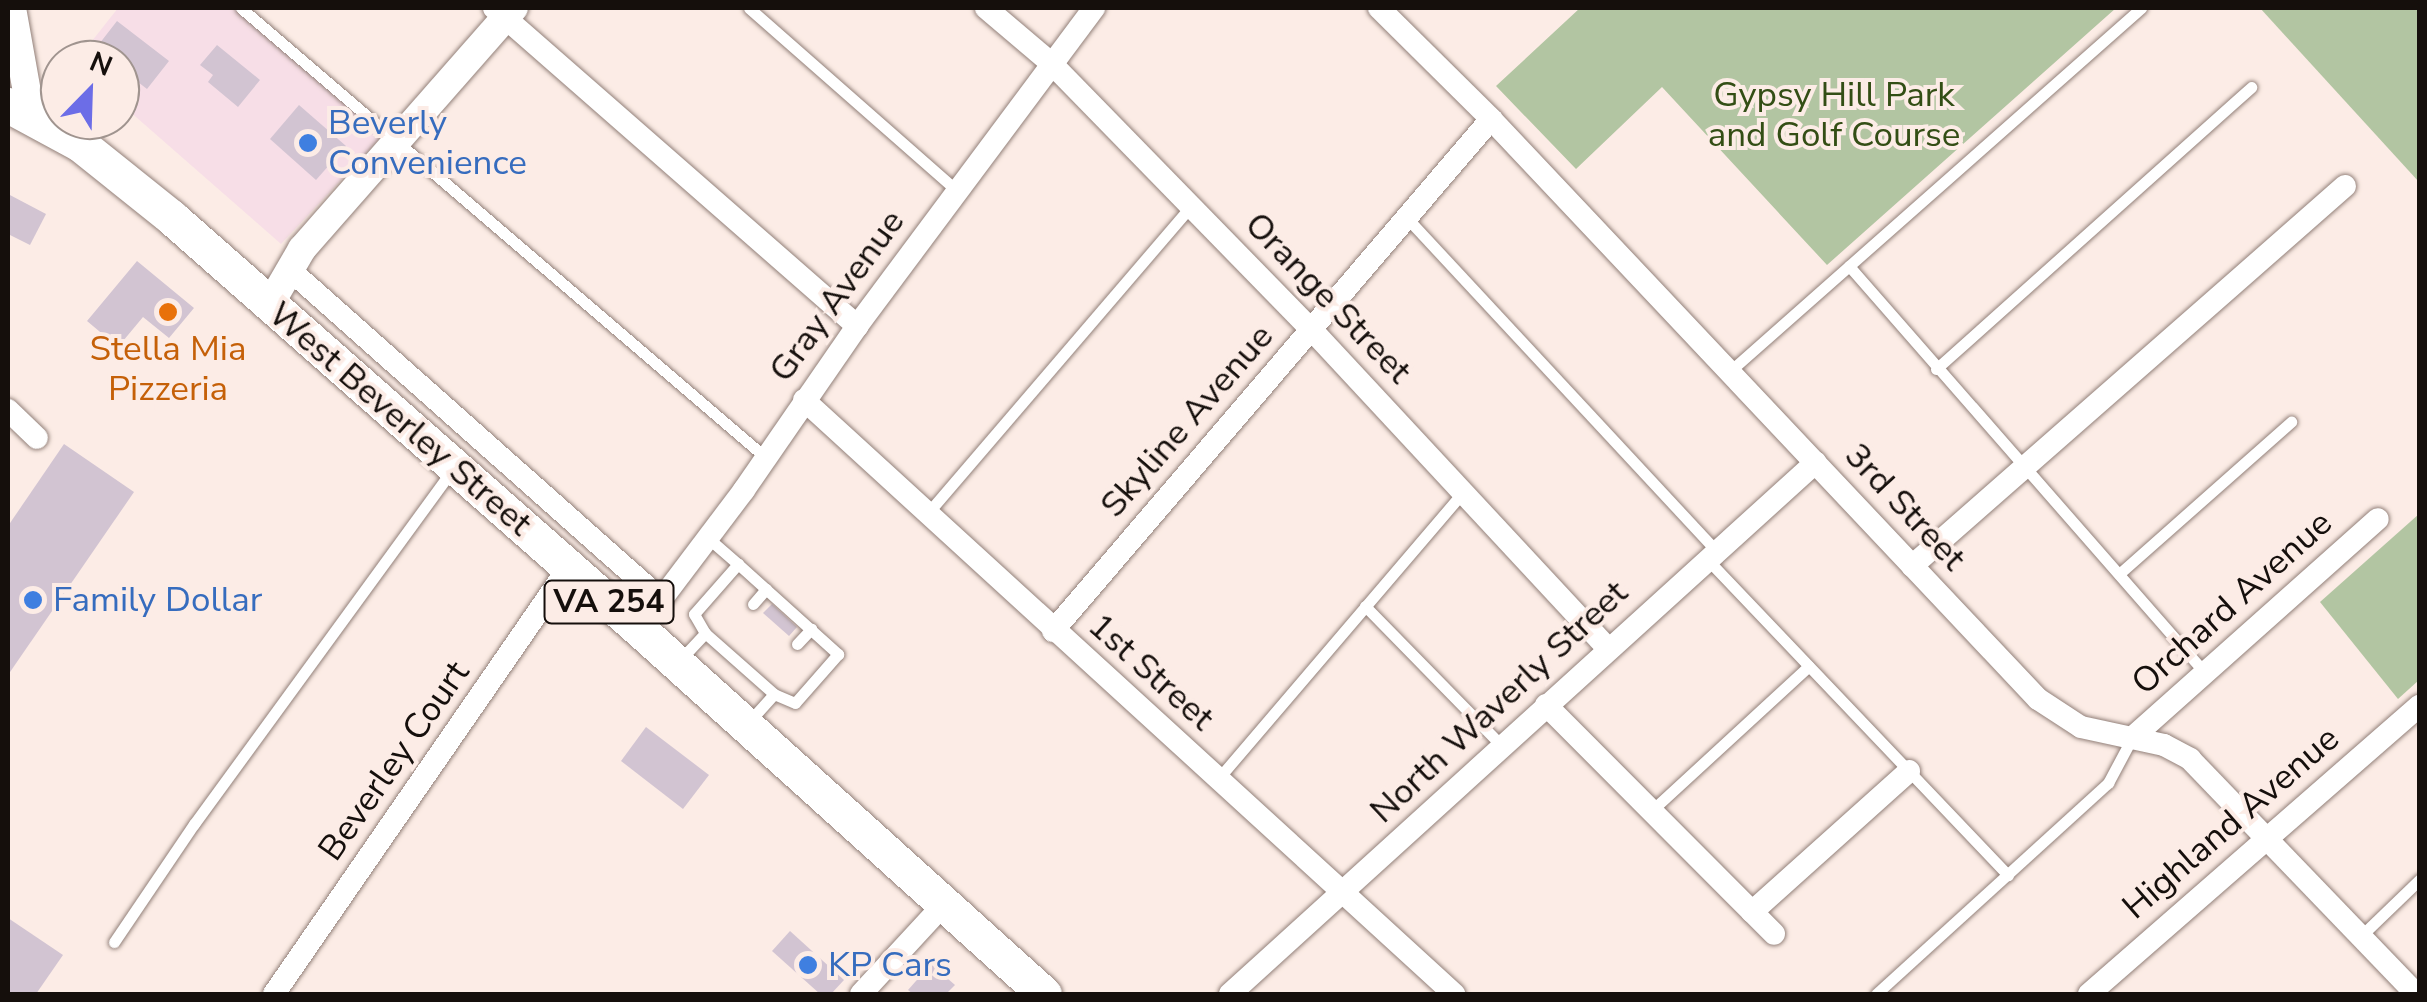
<!DOCTYPE html>
<style>
body{margin:0}
#map{position:relative;width:2427px;height:1002px;overflow:hidden;background:#fcece6;font-family:"Nunito Sans",sans-serif}
div>[style]{position:absolute}
.commercial>*{inset:0;background:#f7dee7}
.green>*{inset:0;background:#b2c5a2}
.building>*{inset:0;background:#d2c4d2}
.roads{filter:drop-shadow(0 0 2px #928079) drop-shadow(0 0 2px #928079)}
.service>*{height:11px;margin:-5.5px;padding:0 5.5px;transform-origin:5.5px;border-radius:5.5px;background:#fff}
.minor>*{height:22px;margin:-11px;padding:0 11px;transform-origin:11px;border-radius:11px;background:#fff}
.tertiary>*{height:28px;margin:-14px;padding:0 14px;transform-origin:14px;border-radius:14px;background:#fff}
.primary>*{height:35px;margin:-17.5px;padding:0 17.5px;transform-origin:17.5px;border-radius:17.5px;background:#fff}
.dots>*{width:28px;height:28px;translate:-50% -50%;box-sizing:border-box;border:5px solid #fcece6;border-radius:50%}
span{translate:-50% -50%;white-space:nowrap;text-align:center;line-height:1.15;-webkit-text-stroke:8px #fcece6;paint-order:stroke}
.shield-label span{padding:2px 8px;background:#fcece6;border:2px solid;border-radius:8px;-webkit-text-stroke-width:0}
.shield-label{font-size:32px;color:#150f0c;font-weight:700}
.park-label{font-size:35px;color:#334e15}
.shop-label{font-size:35px;color:#366cbe}
.left{translate:0 -50%;text-align:left}
.street-label{font-size:35px;color:#150f0c}
.food-label{font-size:35px;color:#c56008}
.frame{position:absolute;inset:0;border:10px solid #150f0c;pointer-events:none}
.north{position:absolute;left:40px;top:40px;width:100px;height:100px;box-sizing:border-box;background:#fcece6;border:2px solid #a0948f;border-radius:50%;rotate:23deg;font-size:28px;font-weight:700;line-height:40px;text-align:center;color:#150f0c}
.north::after{content:'';display:block;margin:auto;width:35px;height:45px;background:#6c6de7;clip-path:polygon(50% 0,100% 100%,50% 72%,0 100%)}
</style>
<div id="map">
<div class="commercial">
<div style="clip-path:polygon(118px 8px,234px 8px,384px 134px,281px 244px,120px 103px,120px 60px,77px 60px)"></div>
</div>
<div class="green">
<div style="clip-path:polygon(1580px 8px,2116px 8px,1827px 265px,1662px 87px,1576px 169px,1496px 86px)"></div>
<div style="clip-path:polygon(2260px 8px,2419px 8px,2419px 182px)"></div>
<div style="clip-path:polygon(2419px 514px,2419px 680px,2398px 699px,2320px 602px)"></div>
</div>
<div class="building">
<div style="clip-path:polygon(117px 21px,169px 61px,147px 89px,120px 68px,120px 60px,110px 60px,96px 48px)"></div>
<div style="clip-path:polygon(217px 45px,260px 80px,238px 107px,208px 82px,213px 75px,200px 65px)"></div>
<div style="clip-path:polygon(299px 105px,346px 146px,316px 180px,270px 139px)"></div>
<div style="clip-path:polygon(8px 194px,46px 214px,30px 245px,8px 234px)"></div>
<div style="clip-path:polygon(137px 261px,194px 308px,169px 338px,143px 317px,118px 347px,87px 321px)"></div>
<div style="clip-path:polygon(64px 444px,134px 492px,8px 675px,8px 526px)"></div>
<div style="clip-path:polygon(772px 604px,797px 627px,789px 636px,763px 613px)"></div>
<div style="clip-path:polygon(646px 727px,709px 775px,683px 809px,621px 761px)"></div>
<div style="clip-path:polygon(8px 918px,63px 955px,36px 994px,8px 994px)"></div>
<div style="clip-path:polygon(790px 931px,844px 980px,831px 994px,820px 994px,772px 951px)"></div>
<div style="clip-path:polygon(931px 964px,955px 985px,946px 994px,913px 994px,908px 990px)"></div>
</div>
<div class="roads">
<div class="service">
<div style="left:241px;top:8px;width:690px;rotate:40.59deg"></div>
<div style="left:749px;top:8px;width:277px;rotate:41.3deg"></div>
<div style="left:1407px;top:218px;width:453px;rotate:47.1deg"></div>
<div style="left:1849px;top:266px;width:541px;rotate:48.82deg"></div>
<div style="left:1936px;top:369px;width:423px;rotate:-41.8deg"></div>
<div style="left:1729px;top:372px;width:550px;rotate:-41.46deg"></div>
<div style="left:927px;top:514px;width:406px;rotate:-49.4deg"></div>
<div style="left:708px;top:538px;width:40px;rotate:41deg"></div>
<div style="left:1706px;top:558px;width:438px;rotate:46.4deg"></div>
<div style="left:2119px;top:574px;width:230px;rotate:-41.5deg"></div>
<div style="left:753px;top:604px;width:20px;rotate:-49deg"></div>
<div style="left:1365px;top:606px;width:196px;rotate:45.6deg"></div>
<div style="left:705px;top:633px;width:22px;rotate:-120deg"></div>
<div style="left:694px;top:614px;width:67px;rotate:-48.7deg"></div>
<div style="left:738px;top:564px;width:135px;rotate:42deg"></div>
<div style="left:838px;top:654px;width:65px;rotate:131.3deg"></div>
<div style="left:795px;top:703px;width:23px;rotate:-157deg"></div>
<div style="left:797px;top:644px;width:21px;rotate:-47deg"></div>
<div style="left:680px;top:660px;width:37px;rotate:-47deg"></div>
<div style="left:705px;top:633px;width:92px;rotate:41.5deg"></div>
<div style="left:774px;top:694px;width:38px;rotate:132deg"></div>
<div style="left:1218px;top:779px;width:377px;rotate:-49.5deg"></div>
<div style="left:1649px;top:813px;width:217px;rotate:-42.6deg"></div>
<div style="left:2361px;top:936px;width:82px;rotate:-44deg"></div>
<div style="left:114px;top:942px;width:143px;rotate:-55.9deg"></div>
<div style="left:194px;top:824px;width:437px;rotate:-53.9deg"></div>
<div style="left:1876px;top:994px;width:314px;rotate:-42.3deg"></div>
<div style="left:2108px;top:783px;width:51px;rotate:-61.9deg"></div>
</div>
<div class="minor">
<div style="left:494px;top:8px;width:483px;rotate:41.2deg"></div>
<div style="left:986px;top:8px;width:87px;rotate:40.3deg"></div>
<div style="left:1052px;top:64px;width:372px;rotate:45.7deg"></div>
<div style="left:1312px;top:330px;width:434px;rotate:47.1deg"></div>
<div style="left:1379px;top:8px;width:158px;rotate:44.7deg"></div>
<div style="left:1491px;top:119px;width:797px;rotate:46.68deg"></div>
<div style="left:2038px;top:699px;width:51px;rotate:33.1deg"></div>
<div style="left:2081px;top:727px;width:85px;rotate:12.2deg"></div>
<div style="left:2164px;top:745px;width:30px;rotate:28deg"></div>
<div style="left:2190px;top:759px;width:326px;rotate:46.1deg"></div>
<div style="left:290px;top:270px;width:497px;rotate:41.6deg"></div>
<div style="left:804px;top:400px;width:881px;rotate:42.42deg"></div>
<div style="left:8px;top:410px;width:40px;rotate:44deg"></div>
<div style="left:1912px;top:566px;width:576px;rotate:-41.27deg"></div>
<div style="left:639px;top:629px;width:174px;rotate:-52.9deg"></div>
<div style="left:744px;top:490px;width:199px;rotate:-55.4deg"></div>
<div style="left:857px;top:326px;width:397px;rotate:-53.3deg"></div>
<div style="left:1053px;top:631px;width:674px;rotate:-49.45deg"></div>
<div style="left:1546px;top:705px;width:323px;rotate:45.1deg"></div>
<div style="left:2132px;top:738px;width:329px;rotate:-41.7deg"></div>
<div style="left:1752px;top:912px;width:211px;rotate:-41.9deg"></div>
<div style="left:274px;top:994px;width:519px;rotate:-55.36deg"></div>
<div style="left:861px;top:994px;width:124px;rotate:-47.3deg"></div>
<div style="left:1230px;top:994px;width:791px;rotate:-42.23deg"></div>
<div style="left:2089px;top:994px;width:439px;rotate:-41.1deg"></div>
</div>
<div class="tertiary">
<div style="left:12px;top:8px;width:109px;rotate:79.9deg"></div>
<div style="left:270px;top:304px;width:64px;rotate:-59.8deg"></div>
<div style="left:302px;top:249px;width:321px;rotate:-48.7deg"></div>
</div>
<div class="primary">
<div style="left:8px;top:105px;width:82px;rotate:28.4deg"></div>
<div style="left:80px;top:144px;width:117px;rotate:38.7deg"></div>
<div style="left:171px;top:217px;width:624px;rotate:41.36deg"></div>
<div style="left:639px;top:629px;width:545px;rotate:42.03deg"></div>
</div>
</div>
<div class="dots">
<div style="left:308px;top:143px;background:#3f7fe0"></div>
<div style="left:168px;top:312px;background:#e8710a"></div>
<div style="left:33px;top:600px;background:#3f7fe0"></div>
<div style="left:808px;top:965px;background:#3f7fe0"></div>
</div>
<div class="shield-label">
<span style="left:609px;top:602px">VA 254</span>
</div>
<div class="park-label">
<span style="left:1834px;top:115px">Gypsy Hill Park<br>and Golf Course</span>
</div>
<div class="shop-label">
<span class="left" style="left:328px;top:143px">Beverly<br>Convenience</span>
<span class="left" style="left:53px;top:600px">Family Dollar</span>
<span class="left" style="left:828px;top:965px">KP Cars</span>
</div>
<div class="street-label">
<span style="left:837px;top:296px;rotate:-54deg">Gray Avenue</span>
<span style="left:1328px;top:298px;rotate:46deg">Orange Street</span>
<span style="left:400px;top:419px;rotate:41deg">West Beverley Street</span>
<span style="left:1187px;top:421px;rotate:-49deg">Skyline Avenue</span>
<span style="left:1905px;top:507px;rotate:47deg">3rd Street</span>
<span style="left:2232px;top:603px;rotate:-42deg">Orchard Avenue</span>
<span style="left:1151px;top:672px;rotate:42deg">1st Street</span>
<span style="left:1499px;top:702px;rotate:-43deg">North Waverly Street</span>
<span style="left:394px;top:761px;rotate:-55deg">Beverley Court</span>
<span style="left:2231px;top:823px;rotate:-41deg">Highland Avenue</span>
</div>
<div class="food-label">
<span style="left:168px;top:369px">Stella Mia<br>Pizzeria</span>
</div>
<div class="frame"></div>
<div class="north">N</div>
</div>
